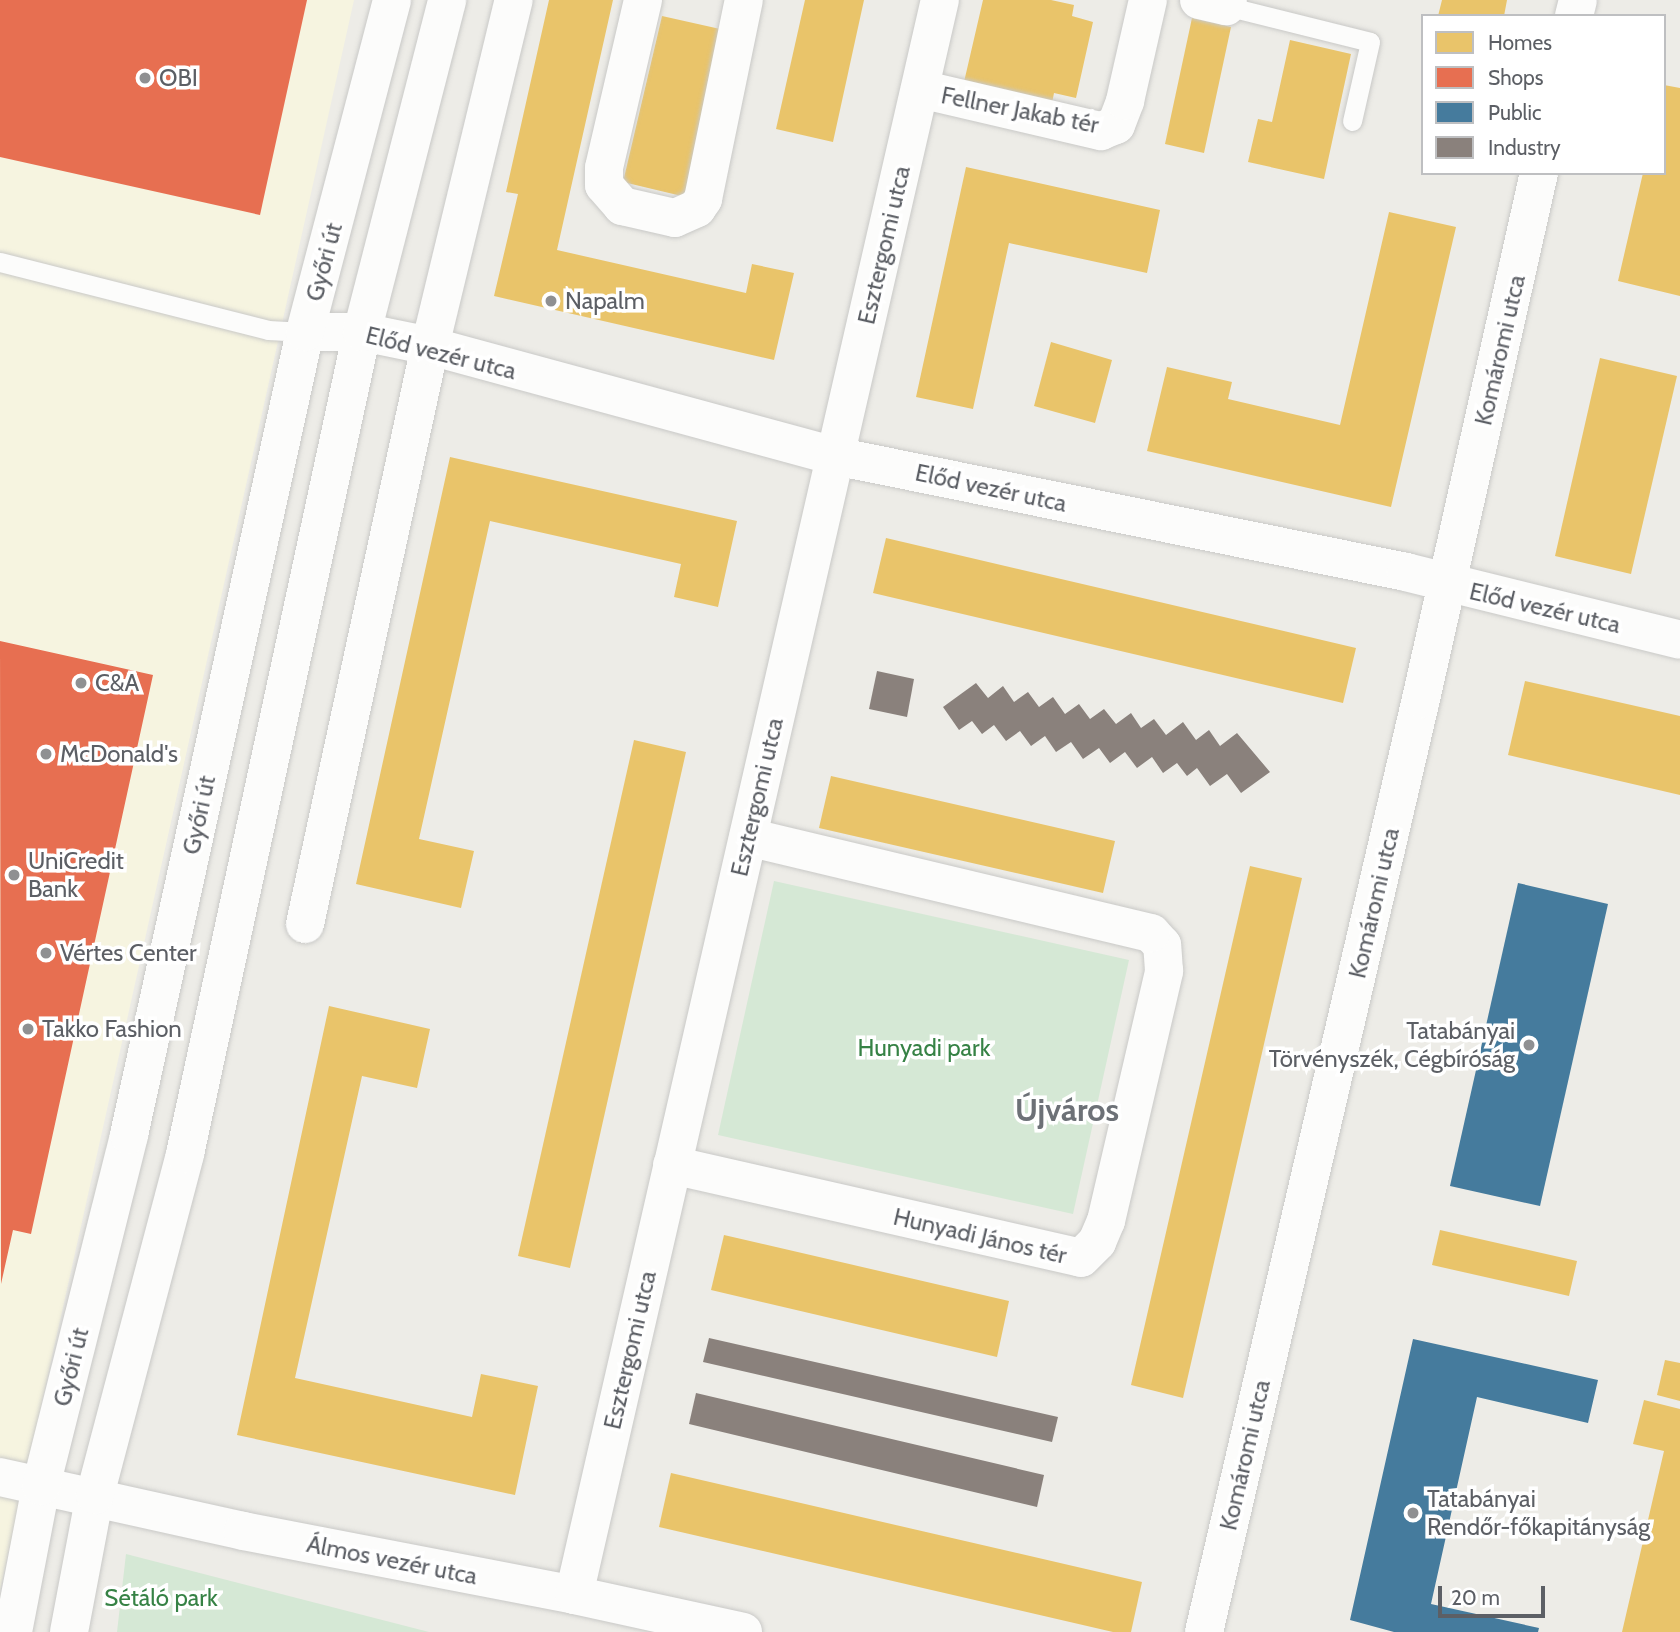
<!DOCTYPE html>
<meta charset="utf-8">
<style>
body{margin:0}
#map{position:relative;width:1680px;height:1632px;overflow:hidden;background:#edece7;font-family:Cabin,sans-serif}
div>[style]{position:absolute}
.commercial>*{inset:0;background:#f6f4e0}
.green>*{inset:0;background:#d5e8d5}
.homes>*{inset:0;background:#e9c46a}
.shops>*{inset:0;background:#e76f51}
.public>*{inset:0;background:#457b9d}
.industry>*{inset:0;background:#8a817c}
.roads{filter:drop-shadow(0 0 2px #c9c9c7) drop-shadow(0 0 2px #c9c9c7)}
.service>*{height:19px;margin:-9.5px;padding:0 9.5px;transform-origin:9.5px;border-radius:9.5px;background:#fcfcfb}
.minor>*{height:38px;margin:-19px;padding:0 19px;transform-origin:19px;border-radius:19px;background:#fcfcfb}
.tertiary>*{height:38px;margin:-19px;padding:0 19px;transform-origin:19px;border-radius:19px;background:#fcfcfb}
.secondary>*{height:38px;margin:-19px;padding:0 19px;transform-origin:19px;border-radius:19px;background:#fcfcfb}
.dots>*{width:19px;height:19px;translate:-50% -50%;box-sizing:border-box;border:4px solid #fff;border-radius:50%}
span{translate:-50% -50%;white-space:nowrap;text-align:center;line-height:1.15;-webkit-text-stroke:7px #fff;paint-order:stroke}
.poi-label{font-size:24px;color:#5c5f65}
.left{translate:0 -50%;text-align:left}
.right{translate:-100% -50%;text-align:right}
.street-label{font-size:24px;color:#5c5f65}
.park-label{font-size:24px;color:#368245}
.district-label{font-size:32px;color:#6d7177;font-weight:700}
.legend{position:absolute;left:1421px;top:14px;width:245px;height:161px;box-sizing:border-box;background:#fff;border:2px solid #bebfc1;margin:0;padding:9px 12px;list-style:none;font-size:21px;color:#5c5f65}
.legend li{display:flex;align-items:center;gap:14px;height:35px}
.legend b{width:35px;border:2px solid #bebfc1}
.scale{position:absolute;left:1438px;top:1586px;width:107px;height:32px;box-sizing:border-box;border:4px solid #5c5f65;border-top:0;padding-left:9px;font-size:21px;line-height:24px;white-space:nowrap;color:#5c5f65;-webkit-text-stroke:5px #fff;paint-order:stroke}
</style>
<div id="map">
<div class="commercial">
<div style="clip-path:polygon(0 0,354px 0,0 1590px)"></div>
</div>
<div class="green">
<div style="clip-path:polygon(774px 881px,1129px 960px,1073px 1214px,718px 1135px)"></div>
<div style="clip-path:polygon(126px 1554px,429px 1632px,117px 1632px)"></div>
</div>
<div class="homes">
<div style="clip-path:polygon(549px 0,613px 0,557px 250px,746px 293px,752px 264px,794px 273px,774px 360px,494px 296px,518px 194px,506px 192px)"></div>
<div style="clip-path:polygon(805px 0,864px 0,833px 142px,776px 129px)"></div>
<div style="clip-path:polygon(983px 0,1051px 0,1074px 5px,1072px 16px,1093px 22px,1076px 98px,1054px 93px,1052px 103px,964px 82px)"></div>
<div style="clip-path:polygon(1442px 0,1507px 0,1504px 16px,1438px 16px)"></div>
<div style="clip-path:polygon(662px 16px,729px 31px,690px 198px,623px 182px)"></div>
<div style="clip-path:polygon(1192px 18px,1231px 27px,1204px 153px,1165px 144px)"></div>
<div style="clip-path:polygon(1290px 40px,1351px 54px,1324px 179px,1248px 162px,1258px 119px,1272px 122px)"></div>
<div style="clip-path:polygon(1664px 85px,1680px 88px,1680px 296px,1618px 281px,1643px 173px,1664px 173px)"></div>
<div style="clip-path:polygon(966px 167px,1160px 210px,1147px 273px,1009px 243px,973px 409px,916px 397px)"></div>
<div style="clip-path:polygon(1389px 212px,1456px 227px,1391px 507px,1147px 451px,1167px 367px,1232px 382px,1228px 399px,1340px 425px)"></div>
<div style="clip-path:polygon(1051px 342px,1112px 360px,1095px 423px,1034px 406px)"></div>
<div style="clip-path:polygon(1600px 358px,1677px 376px,1631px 574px,1555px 556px)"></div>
<div style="clip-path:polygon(450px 457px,737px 521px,718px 607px,674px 597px,681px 564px,490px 521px,419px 839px,474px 851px,461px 908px,356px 884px)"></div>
<div style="clip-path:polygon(886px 538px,1356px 648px,1343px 703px,873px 593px)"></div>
<div style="clip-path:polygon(1525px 681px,1680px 716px,1680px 795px,1508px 755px)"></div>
<div style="clip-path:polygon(634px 740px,686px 752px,570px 1268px,518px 1256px)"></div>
<div style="clip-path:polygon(831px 776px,1115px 841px,1103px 893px,819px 828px)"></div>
<div style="clip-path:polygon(1250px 866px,1302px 878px,1183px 1398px,1131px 1385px)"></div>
<div style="clip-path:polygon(329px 1006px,430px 1029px,417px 1088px,362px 1076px,295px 1378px,472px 1417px,481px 1374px,538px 1386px,515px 1495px,237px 1435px)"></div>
<div style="clip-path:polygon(1440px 1230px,1577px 1261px,1569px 1296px,1432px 1265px)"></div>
<div style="clip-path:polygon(724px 1235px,1009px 1301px,997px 1357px,711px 1290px)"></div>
<div style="clip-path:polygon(1665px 1360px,1680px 1363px,1680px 1401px,1657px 1395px)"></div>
<div style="clip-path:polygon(1644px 1400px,1680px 1409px,1680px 1632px,1622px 1632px,1664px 1451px,1633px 1444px)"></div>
<div style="clip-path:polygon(671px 1473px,1142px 1582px,1131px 1632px,1113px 1632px,659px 1527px)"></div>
</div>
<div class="shops">
<div style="clip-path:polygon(0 0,307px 0,260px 215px,0 157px)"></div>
<div style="clip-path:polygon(0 641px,153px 675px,31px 1234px,13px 1230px,1px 1284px)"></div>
</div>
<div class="public">
<div style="clip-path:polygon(1518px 883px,1608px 904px,1540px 1206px,1450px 1186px)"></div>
<div style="clip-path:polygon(1413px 1339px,1598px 1380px,1588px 1423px,1477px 1397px,1431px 1604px,1539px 1628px,1538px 1632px,1394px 1632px,1350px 1620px)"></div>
</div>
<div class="industry">
<div style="clip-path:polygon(877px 671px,914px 679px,907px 717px,869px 709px)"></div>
<div style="clip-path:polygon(976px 683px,988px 698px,1003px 686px,1014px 702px,1028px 692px,1039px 707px,1053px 697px,1065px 714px,1079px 704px,1090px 719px,1104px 709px,1116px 724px,1131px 713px,1141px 728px,1154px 719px,1166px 735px,1183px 722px,1196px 740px,1209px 730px,1220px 746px,1237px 733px,1270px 772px,1241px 793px,1227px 774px,1210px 786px,1197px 768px,1187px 776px,1177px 763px,1163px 773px,1152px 757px,1137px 768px,1125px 752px,1110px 763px,1099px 748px,1083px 759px,1071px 742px,1056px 752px,1045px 736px,1031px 746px,1020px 731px,1006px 741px,994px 725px,982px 734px,972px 721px,959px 730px,943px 707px)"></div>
<div style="clip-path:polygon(709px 1338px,1058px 1417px,1052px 1442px,703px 1362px)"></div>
<div style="clip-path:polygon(696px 1393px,1044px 1475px,1037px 1507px,689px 1424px)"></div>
</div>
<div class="roads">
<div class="service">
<div style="left:1226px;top:6px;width:148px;rotate:14deg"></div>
<div style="left:1370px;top:42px;width:81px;rotate:102.8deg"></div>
<div style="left:0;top:262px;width:276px;rotate:14.2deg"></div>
<div style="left:268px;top:330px;width:37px;rotate:3deg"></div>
</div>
<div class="minor">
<div style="left:643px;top:0;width:172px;rotate:103.1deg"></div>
<div style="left:604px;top:168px;width:17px;rotate:90deg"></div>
<div style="left:604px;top:185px;width:28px;rotate:49deg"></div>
<div style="left:622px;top:206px;width:54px;rotate:12.8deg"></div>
<div style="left:675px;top:218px;width:24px;rotate:-24deg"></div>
<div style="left:697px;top:208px;width:11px;rotate:-56deg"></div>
<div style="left:703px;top:199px;width:203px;rotate:-78.4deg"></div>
<div style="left:1199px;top:0;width:28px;rotate:13deg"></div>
<div style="left:1226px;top:6px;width:6px;rotate:-72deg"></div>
<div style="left:1574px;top:16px;width:16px;rotate:-76deg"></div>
<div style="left:920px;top:89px;width:186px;rotate:13.1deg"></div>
<div style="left:1101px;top:131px;width:16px;rotate:-22deg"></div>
<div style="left:1116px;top:125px;width:26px;rotate:-69deg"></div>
<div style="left:1125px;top:101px;width:104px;rotate:-77.2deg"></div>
<div style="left:305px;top:332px;width:57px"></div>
<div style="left:362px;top:332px;width:69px;rotate:11.6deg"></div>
<div style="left:430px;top:346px;width:420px;rotate:15.2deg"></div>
<div style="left:835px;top:456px;width:583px;rotate:11.48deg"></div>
<div style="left:1406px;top:572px;width:282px;rotate:13.9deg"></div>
<div style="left:305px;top:924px;width:591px;rotate:-77.8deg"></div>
<div style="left:430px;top:346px;width:356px;rotate:-76.4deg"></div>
<div style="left:672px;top:1165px;width:419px;rotate:12.8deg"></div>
<div style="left:1081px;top:1258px;width:23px;rotate:-45deg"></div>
<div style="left:1097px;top:1242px;width:23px;rotate:-67deg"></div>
<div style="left:1106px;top:1221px;width:257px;rotate:-76.9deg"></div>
<div style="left:1164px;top:971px;width:26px;rotate:-94deg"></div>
<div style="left:1162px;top:945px;width:16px;rotate:-133deg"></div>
<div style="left:1151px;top:933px;width:414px;rotate:-166.6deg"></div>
<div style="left:0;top:1477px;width:249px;rotate:12.5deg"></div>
<div style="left:243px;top:1531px;width:337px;rotate:10.9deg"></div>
<div style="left:574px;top:1595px;width:173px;rotate:12.3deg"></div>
<div style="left:574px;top:1595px;width:1636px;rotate:-77.08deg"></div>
<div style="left:1204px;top:1632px;width:958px;rotate:-76.91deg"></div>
<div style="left:1421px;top:699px;width:539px;rotate:-77.36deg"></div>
</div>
<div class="tertiary">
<div style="left:13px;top:1632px;width:149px;rotate:-79.1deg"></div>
<div style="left:69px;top:1632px;width:139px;rotate:-79.3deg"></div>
</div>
<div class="secondary">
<div style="left:41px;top:1486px;width:362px;rotate:-75.9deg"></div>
<div style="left:129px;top:1135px;width:822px;rotate:-77.64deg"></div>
<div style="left:305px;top:332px;width:343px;rotate:-75.3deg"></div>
<div style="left:95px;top:1495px;width:353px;rotate:-75.2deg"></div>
<div style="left:185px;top:1154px;width:841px;rotate:-77.85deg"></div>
<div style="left:362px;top:332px;width:343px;rotate:-75.6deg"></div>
</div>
</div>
<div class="dots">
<div style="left:145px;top:78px;background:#8f9092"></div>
<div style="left:551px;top:301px;background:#8f9092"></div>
<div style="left:81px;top:683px;background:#8f9092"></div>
<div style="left:46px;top:754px;background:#8f9092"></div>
<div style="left:14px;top:875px;background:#8f9092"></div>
<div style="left:46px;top:953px;background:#8f9092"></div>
<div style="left:28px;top:1029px;background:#8f9092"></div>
<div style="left:1529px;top:1045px;background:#8f9092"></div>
<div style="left:1413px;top:1513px;background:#8f9092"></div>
</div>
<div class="poi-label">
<span class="left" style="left:159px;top:78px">OBI</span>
<span class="left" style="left:565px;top:301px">Napalm</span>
<span class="left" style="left:95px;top:683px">C&amp;A</span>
<span class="left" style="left:60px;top:754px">McDonald's</span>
<span class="left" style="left:28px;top:875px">UniCredit<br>Bank</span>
<span class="left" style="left:60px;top:953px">Vértes Center</span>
<span class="left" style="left:42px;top:1029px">Takko Fashion</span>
<span class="right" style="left:1515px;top:1045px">Tatabányai<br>Törvényszék, Cégbíróság</span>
<span class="left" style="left:1427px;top:1513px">Tatabányai<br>Rendőr-főkapitányság</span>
</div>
<div class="street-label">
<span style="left:1020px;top:110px;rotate:11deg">Fellner Jakab tér</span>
<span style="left:884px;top:245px;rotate:-77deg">Esztergomi utca</span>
<span style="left:324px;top:262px;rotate:-75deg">Győri út</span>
<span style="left:1500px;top:350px;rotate:-77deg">Komáromi utca</span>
<span style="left:441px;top:353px;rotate:14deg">Előd vezér utca</span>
<span style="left:991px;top:488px;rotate:12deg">Előd vezér utca</span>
<span style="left:1545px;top:608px;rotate:13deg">Előd vezér utca</span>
<span style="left:757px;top:797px;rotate:-77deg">Esztergomi utca</span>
<span style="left:199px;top:815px;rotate:-78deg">Győri út</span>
<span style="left:1374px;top:903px;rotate:-77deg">Komáromi utca</span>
<span style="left:980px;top:1236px;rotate:13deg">Hunyadi János tér</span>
<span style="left:630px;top:1350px;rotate:-77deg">Esztergomi utca</span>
<span style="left:71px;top:1367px;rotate:-76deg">Győri út</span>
<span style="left:1245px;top:1455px;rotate:-77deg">Komáromi utca</span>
<span style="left:392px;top:1560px;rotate:11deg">Álmos vezér utca</span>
</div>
<div class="park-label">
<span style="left:924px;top:1048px">Hunyadi park</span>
<span style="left:161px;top:1598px">Sétáló park</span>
</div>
<div class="district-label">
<span style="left:1067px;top:1110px">Újváros</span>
</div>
<ul class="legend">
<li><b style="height:19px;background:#e9c46a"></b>Homes</li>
<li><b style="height:19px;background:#e76f51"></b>Shops</li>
<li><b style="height:19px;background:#457b9d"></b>Public</li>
<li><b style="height:19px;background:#8a817c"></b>Industry</li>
</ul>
<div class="scale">20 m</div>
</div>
